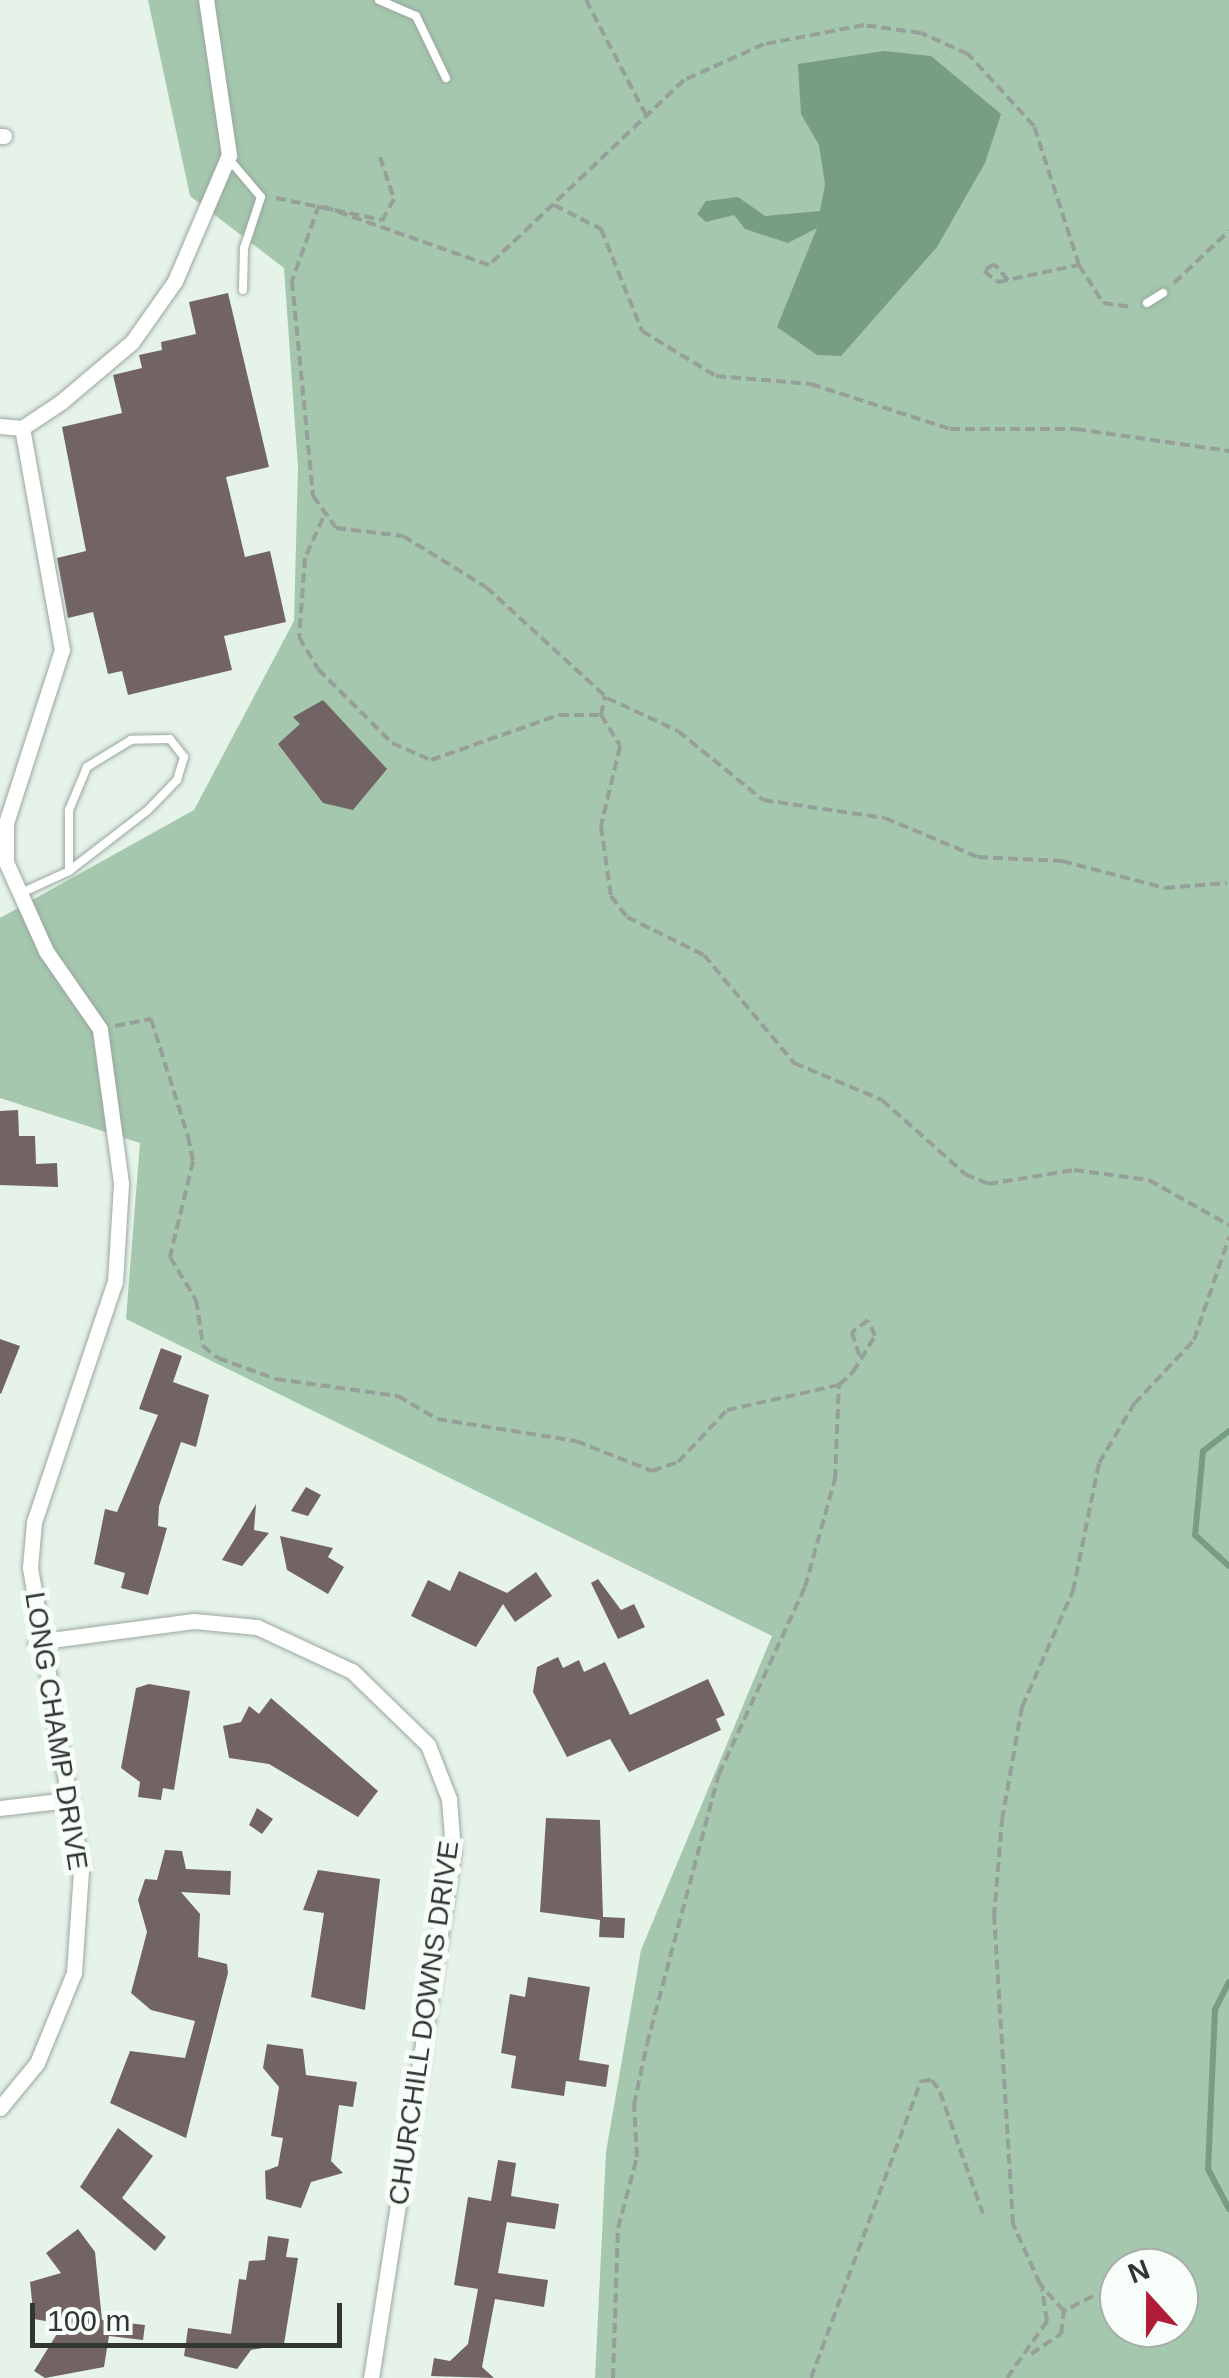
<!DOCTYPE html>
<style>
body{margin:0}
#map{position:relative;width:1229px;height:2378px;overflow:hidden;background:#e6f3e9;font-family:Helvetica,sans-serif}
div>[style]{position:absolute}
.green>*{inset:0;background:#a4c7ae}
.water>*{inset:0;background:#779e82}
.stream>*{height:6px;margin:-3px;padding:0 3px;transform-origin:3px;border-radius:3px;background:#779e82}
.building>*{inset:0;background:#726464}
.path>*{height:4px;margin-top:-2px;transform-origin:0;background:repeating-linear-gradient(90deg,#969f98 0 10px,transparent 0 15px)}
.roads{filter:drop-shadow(0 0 2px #9ba79e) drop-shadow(0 0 2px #9ba79e)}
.lane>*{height:8px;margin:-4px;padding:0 4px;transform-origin:4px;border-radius:4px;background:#fff}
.street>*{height:15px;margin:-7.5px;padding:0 7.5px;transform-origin:7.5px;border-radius:7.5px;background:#fff}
span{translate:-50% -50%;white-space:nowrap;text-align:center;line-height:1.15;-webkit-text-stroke:10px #f7fef9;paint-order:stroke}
.street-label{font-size:28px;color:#313632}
.north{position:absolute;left:1099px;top:2248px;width:100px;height:100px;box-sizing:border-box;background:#f7fef9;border:2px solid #a8aea9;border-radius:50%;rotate:339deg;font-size:28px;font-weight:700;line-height:40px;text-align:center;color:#313632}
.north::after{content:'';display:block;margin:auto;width:35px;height:45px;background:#b01c37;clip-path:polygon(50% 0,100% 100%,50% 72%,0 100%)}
.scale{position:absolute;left:30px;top:2303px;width:312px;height:45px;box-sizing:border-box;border:5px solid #313632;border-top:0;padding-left:12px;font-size:30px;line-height:35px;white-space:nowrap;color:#313632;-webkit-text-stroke:8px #f7fef9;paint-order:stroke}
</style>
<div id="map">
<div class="green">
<div style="clip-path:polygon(evenodd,148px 0,1229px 0,1229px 2378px,595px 2378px,606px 2152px,641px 1950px,772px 1636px,126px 1319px,140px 1143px,0 1098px,0 918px,194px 810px,294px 621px,298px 468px,284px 268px,190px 196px,148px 0,1119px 2268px,1179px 2268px,1179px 2328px,1119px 2328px,1119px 2268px)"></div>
</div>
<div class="water">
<div style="clip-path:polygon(884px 51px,931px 56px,1001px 114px,985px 163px,937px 247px,841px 356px,817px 355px,777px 327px,817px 228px,788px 243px,745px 229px,734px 215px,706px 222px,697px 214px,706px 201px,738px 197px,765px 216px,820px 211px,825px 184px,819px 145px,801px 114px,798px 64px)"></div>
</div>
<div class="stream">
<div style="left:1229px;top:1431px;width:33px;rotate:142deg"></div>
<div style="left:1203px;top:1451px;width:84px;rotate:95.4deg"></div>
<div style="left:1195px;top:1535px;width:46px;rotate:42.4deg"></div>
<div style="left:1229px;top:1982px;width:31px;rotate:117deg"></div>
<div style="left:1215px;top:2010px;width:159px;rotate:92.5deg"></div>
<div style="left:1208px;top:2169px;width:45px;rotate:62.3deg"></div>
</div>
<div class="building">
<div style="clip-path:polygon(228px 293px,269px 467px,226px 477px,245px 557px,270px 551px,286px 622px,224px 636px,232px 670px,128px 695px,122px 671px,108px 674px,93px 612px,68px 618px,57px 558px,86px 551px,62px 427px,122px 413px,113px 375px,142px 368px,139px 355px,162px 350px,161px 342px,196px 334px,189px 302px)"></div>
<div style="clip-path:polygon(323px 700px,387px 769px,353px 810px,323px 803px,278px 744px,300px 724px,293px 717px)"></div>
<div style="clip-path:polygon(18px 1110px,19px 1136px,35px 1136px,36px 1164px,57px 1163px,58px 1187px,0 1185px,0 1111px)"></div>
<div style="clip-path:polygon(0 1339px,20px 1346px,1px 1394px,0 1393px)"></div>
<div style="clip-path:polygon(161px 1348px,182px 1356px,173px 1382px,209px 1395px,196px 1447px,181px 1442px,159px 1506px,158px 1526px,167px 1528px,148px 1595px,121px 1588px,125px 1573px,94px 1564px,105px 1509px,117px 1512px,158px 1415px,139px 1409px)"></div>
<div style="clip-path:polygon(306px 1487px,321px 1495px,308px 1516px,291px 1511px)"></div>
<div style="clip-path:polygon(256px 1504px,254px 1530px,269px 1533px,242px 1566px,222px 1560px)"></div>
<div style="clip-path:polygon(280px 1536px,333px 1548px,328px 1557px,344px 1567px,328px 1594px,287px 1570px)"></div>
<div style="clip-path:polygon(459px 1571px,507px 1593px,536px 1572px,552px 1596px,515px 1622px,503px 1604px,476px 1647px,411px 1616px,428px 1580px,450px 1591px)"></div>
<div style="clip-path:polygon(598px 1579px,621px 1610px,634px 1604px,645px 1627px,618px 1639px,591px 1583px)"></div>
<div style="clip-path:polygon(558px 1657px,563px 1668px,579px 1660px,584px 1672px,605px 1662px,630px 1715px,708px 1679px,725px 1715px,716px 1719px,721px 1730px,629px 1772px,610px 1739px,567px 1757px,533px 1692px,537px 1667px)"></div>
<div style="clip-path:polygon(149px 1684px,190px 1691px,174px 1790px,163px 1788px,161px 1800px,138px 1797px,140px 1782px,121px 1768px,136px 1688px)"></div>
<div style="clip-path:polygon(271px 1698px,378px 1791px,358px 1817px,269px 1764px,229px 1758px,223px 1726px,241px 1722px,249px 1706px,259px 1714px)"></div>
<div style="clip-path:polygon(257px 1808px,273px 1819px,262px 1834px,249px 1825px)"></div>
<div style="clip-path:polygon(546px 1818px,600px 1820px,603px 1917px,625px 1918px,624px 1938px,599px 1937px,600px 1920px,540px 1912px)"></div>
<div style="clip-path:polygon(165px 1850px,182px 1851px,186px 1869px,231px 1871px,230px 1895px,181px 1892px,200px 1914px,198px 1957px,227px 1964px,228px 1973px,186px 2138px,110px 2103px,130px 2051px,185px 2058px,195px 2021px,151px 2010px,131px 1993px,147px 1932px,138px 1900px,145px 1879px,157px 1880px)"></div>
<div style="clip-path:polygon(318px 1870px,380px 1879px,365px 2010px,311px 1997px,324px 1913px,303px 1910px)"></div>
<div style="clip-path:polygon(528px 1977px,590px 1987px,579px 2060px,609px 2065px,606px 2087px,566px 2081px,564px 2096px,511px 2088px,516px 2056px,501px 2053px,510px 1994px,525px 1997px)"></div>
<div style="clip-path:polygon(267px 2044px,303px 2049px,306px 2075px,357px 2082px,353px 2107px,339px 2105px,331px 2161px,343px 2173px,311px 2182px,301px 2208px,266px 2199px,265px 2171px,278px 2166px,283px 2138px,271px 2136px,279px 2087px,263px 2068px)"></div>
<div style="clip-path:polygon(118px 2128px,153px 2156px,122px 2198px,166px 2237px,155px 2251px,80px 2187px)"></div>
<div style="clip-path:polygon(498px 2160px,516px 2163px,511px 2196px,559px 2204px,555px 2229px,507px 2222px,498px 2273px,548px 2280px,544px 2307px,495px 2299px,482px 2367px,494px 2378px,431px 2376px,434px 2358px,450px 2361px,468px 2344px,478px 2289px,454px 2285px,468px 2197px,491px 2201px)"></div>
<div style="clip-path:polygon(78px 2229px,95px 2252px,102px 2320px,145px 2325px,143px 2340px,109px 2336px,104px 2367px,45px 2378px,34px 2371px,63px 2324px,34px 2319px,30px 2282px,61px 2273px,46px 2253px)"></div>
<div style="clip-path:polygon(268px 2236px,289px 2239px,286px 2257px,298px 2258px,284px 2344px,251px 2350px,237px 2369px,184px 2356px,188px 2328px,231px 2334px,239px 2279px,246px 2280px,249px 2261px,265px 2260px)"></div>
</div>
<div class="path">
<div style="left:586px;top:0;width:134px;rotate:62.5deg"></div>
<div style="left:380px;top:157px;width:44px;rotate:71.6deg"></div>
<div style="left:394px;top:199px;width:25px;rotate:119deg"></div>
<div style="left:276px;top:198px;width:108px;rotate:11.7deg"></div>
<div style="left:554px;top:205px;width:53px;rotate:27.1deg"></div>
<div style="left:601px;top:229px;width:110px;rotate:68.1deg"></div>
<div style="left:642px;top:331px;width:87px;rotate:31.3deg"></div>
<div style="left:716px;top:376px;width:95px;rotate:4.8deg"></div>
<div style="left:811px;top:384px;width:146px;rotate:17.9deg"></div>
<div style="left:950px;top:429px;width:126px"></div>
<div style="left:1076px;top:429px;width:155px;rotate:8.2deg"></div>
<div style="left:1079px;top:265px;width:146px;rotate:-107.9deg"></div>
<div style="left:1034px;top:126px;width:98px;rotate:-132.5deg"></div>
<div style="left:968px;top:54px;width:51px;rotate:-155.9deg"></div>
<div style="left:921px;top:33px;width:58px;rotate:-172deg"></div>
<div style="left:864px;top:25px;width:102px;rotate:169.2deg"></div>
<div style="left:764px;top:44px;width:88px;rotate:155.8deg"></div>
<div style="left:684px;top:80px;width:269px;rotate:136.5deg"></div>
<div style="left:489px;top:265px;width:180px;rotate:-160.6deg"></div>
<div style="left:319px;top:205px;width:81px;rotate:109.6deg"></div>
<div style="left:292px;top:281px;width:216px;rotate:84.4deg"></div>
<div style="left:313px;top:496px;width:39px;rotate:54deg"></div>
<div style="left:336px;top:528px;width:67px;rotate:6.8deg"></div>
<div style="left:403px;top:536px;width:97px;rotate:31.6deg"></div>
<div style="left:486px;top:587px;width:164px;rotate:42.5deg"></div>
<div style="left:607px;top:698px;width:78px;rotate:24.9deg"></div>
<div style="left:678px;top:731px;width:109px;rotate:39.1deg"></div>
<div style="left:763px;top:800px;width:123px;rotate:8.4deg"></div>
<div style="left:885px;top:818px;width:101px;rotate:22.8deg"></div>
<div style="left:978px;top:857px;width:84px;rotate:2.7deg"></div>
<div style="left:1062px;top:861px;width:106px;rotate:14.7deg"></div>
<div style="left:1165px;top:888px;width:62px;rotate:-4.6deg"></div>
<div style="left:1008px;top:280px;width:21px;rotate:-131deg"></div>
<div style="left:994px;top:264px;width:12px;rotate:145deg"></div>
<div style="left:984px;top:271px;width:18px;rotate:38deg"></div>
<div style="left:998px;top:282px;width:83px;rotate:-11.9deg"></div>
<div style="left:1079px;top:265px;width:45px;rotate:57.7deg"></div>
<div style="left:1103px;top:303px;width:29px;rotate:8deg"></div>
<div style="left:1174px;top:283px;width:76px;rotate:-43.4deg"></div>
<div style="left:323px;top:518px;width:44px;rotate:114.2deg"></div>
<div style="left:305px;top:558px;width:79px;rotate:94.3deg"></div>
<div style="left:299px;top:637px;width:37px;rotate:59deg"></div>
<div style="left:318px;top:669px;width:105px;rotate:45deg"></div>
<div style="left:392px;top:743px;width:43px;rotate:23.6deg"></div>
<div style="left:431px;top:760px;width:136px;rotate:-19.4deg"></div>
<div style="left:559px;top:715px;width:42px"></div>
<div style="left:601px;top:715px;width:36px;rotate:58deg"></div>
<div style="left:620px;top:746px;width:82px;rotate:103.4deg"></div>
<div style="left:601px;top:826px;width:71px;rotate:81.9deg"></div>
<div style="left:611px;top:896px;width:26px;rotate:53deg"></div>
<div style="left:627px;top:917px;width:86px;rotate:26.3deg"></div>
<div style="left:704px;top:955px;width:141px;rotate:50.2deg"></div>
<div style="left:794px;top:1063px;width:95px;rotate:22.8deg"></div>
<div style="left:882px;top:1100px;width:111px;rotate:41.7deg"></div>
<div style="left:965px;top:1174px;width:25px;rotate:23deg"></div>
<div style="left:988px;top:1184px;width:87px;rotate:-9.2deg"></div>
<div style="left:1074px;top:1170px;width:76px;rotate:7.6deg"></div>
<div style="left:1149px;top:1180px;width:92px;rotate:29.4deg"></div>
<div style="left:601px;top:715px;width:19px;rotate:-78deg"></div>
<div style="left:115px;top:1026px;width:37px;rotate:-11deg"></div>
<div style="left:151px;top:1019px;width:123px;rotate:72.5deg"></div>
<div style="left:188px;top:1136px;width:25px;rotate:79deg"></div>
<div style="left:193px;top:1161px;width:99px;rotate:103.5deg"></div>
<div style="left:170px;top:1257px;width:50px;rotate:58.8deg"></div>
<div style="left:196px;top:1300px;width:47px;rotate:81.3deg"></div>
<div style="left:203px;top:1346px;width:19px;rotate:39deg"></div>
<div style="left:218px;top:1358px;width:62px;rotate:19.9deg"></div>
<div style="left:276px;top:1379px;width:123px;rotate:7.9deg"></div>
<div style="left:398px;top:1396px;width:45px;rotate:30.5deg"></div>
<div style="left:437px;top:1419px;width:141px;rotate:9deg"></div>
<div style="left:576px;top:1441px;width:82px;rotate:21.5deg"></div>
<div style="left:652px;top:1471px;width:28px;rotate:-19deg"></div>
<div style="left:678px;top:1462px;width:71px;rotate:-46.7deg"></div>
<div style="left:727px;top:1410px;width:115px;rotate:-12.6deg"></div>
<div style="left:1093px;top:2296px;width:33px;rotate:153deg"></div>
<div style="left:1064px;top:2311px;width:36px;rotate:-132deg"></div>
<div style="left:1040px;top:2284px;width:66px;rotate:-114.2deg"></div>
<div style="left:1013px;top:2224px;width:308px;rotate:-93.5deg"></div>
<div style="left:994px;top:1917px;width:97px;rotate:-85.3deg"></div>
<div style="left:1002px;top:1820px;width:115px;rotate:-80deg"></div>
<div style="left:1022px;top:1707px;width:127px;rotate:-66.3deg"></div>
<div style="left:1073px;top:1591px;width:131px;rotate:-78.5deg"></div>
<div style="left:1099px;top:1463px;width:69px;rotate:-59.3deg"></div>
<div style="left:1134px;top:1404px;width:88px;rotate:-46.8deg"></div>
<div style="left:1194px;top:1340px;width:109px;rotate:-71.2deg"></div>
<div style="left:1031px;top:2354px;width:36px;rotate:-34deg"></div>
<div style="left:1061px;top:2334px;width:23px;rotate:-83deg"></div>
<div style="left:613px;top:2378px;width:150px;rotate:-88.1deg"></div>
<div style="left:618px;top:2228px;width:73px;rotate:-75deg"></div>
<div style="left:637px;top:2157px;width:52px;rotate:-93.3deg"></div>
<div style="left:634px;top:2105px;width:62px;rotate:-78deg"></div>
<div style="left:647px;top:2044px;width:279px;rotate:-75.1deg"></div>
<div style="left:719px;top:1774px;width:206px;rotate:-65.3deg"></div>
<div style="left:805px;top:1587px;width:112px;rotate:-74.5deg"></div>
<div style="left:835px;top:1479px;width:94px;rotate:-87.6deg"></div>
<div style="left:839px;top:1385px;width:19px;rotate:-43deg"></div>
<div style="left:853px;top:1372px;width:42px;rotate:-58.6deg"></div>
<div style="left:875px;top:1336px;width:17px;rotate:-114deg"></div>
<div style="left:868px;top:1320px;width:20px;rotate:143deg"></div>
<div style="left:852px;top:1332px;width:27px;rotate:73deg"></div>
<div style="left:811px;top:2378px;width:317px;rotate:-69.7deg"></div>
<div style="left:921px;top:2081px;width:11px;rotate:-5deg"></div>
<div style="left:932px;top:2080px;width:14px;rotate:56deg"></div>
<div style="left:940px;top:2092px;width:129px;rotate:70.6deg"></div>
<div style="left:1007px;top:2378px;width:70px;rotate:-54.9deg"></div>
<div style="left:1047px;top:2321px;width:32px;rotate:-99deg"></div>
</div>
<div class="roads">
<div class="lane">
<div style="left:379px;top:0;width:40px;rotate:23.4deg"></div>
<div style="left:416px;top:16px;width:69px;rotate:64.2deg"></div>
<div style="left:228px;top:158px;width:51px;rotate:49.8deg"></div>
<div style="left:261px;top:197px;width:54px;rotate:108.4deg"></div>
<div style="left:244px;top:248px;width:42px;rotate:91.4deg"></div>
<div style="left:1147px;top:303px;width:19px;rotate:-32deg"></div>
<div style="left:19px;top:894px;width:55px;rotate:-24.7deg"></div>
<div style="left:69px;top:871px;width:98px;rotate:-37.6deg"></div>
<div style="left:147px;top:811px;width:43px;rotate:-45.9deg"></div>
<div style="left:177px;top:780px;width:24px;rotate:-73deg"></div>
<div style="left:184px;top:757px;width:23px;rotate:-128deg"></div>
<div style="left:170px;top:739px;width:39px;rotate:179deg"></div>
<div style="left:131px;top:740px;width:52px;rotate:148.5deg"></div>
<div style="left:87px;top:767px;width:47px;rotate:112.7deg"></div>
<div style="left:69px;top:810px;width:61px;rotate:90deg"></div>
</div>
<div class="street">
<div style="left:0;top:136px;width:4px"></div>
<div style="left:0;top:426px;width:22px;rotate:5deg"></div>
<div style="left:22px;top:428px;width:47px;rotate:-33.7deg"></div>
<div style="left:61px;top:402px;width:93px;rotate:-40.2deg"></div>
<div style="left:132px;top:342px;width:75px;rotate:-54.8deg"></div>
<div style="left:175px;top:281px;width:137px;rotate:-66.8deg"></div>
<div style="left:229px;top:155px;width:157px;rotate:-98.4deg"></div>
<div style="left:36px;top:1642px;width:159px;rotate:-7.6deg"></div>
<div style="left:194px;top:1621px;width:63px;rotate:5.4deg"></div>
<div style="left:257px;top:1627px;width:105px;rotate:24.9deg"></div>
<div style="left:352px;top:1671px;width:106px;rotate:44.2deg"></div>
<div style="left:428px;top:1745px;width:58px;rotate:68.7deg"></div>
<div style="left:449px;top:1799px;width:52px;rotate:85.6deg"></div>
<div style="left:453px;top:1851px;width:533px;rotate:98.84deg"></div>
<div style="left:0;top:1808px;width:67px;rotate:-6.8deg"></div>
<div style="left:0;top:2108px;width:58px;rotate:-50.6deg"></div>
<div style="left:37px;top:2063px;width:97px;rotate:-67.7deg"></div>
<div style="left:74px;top:1973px;width:104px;rotate:-86.1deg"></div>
<div style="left:81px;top:1869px;width:306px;rotate:-99.6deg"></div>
<div style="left:30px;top:1567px;width:45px;rotate:-84.9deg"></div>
<div style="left:34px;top:1522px;width:253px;rotate:-71.4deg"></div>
<div style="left:115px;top:1282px;width:99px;rotate:-86.5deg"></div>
<div style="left:121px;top:1183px;width:155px;rotate:-97.8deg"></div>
<div style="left:100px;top:1029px;width:95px;rotate:-124.7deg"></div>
<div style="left:46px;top:951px;width:98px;rotate:-114.2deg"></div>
<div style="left:6px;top:862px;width:39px;rotate:-90deg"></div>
<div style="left:6px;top:823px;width:182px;rotate:-72.1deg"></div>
<div style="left:62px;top:650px;width:226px;rotate:-100.2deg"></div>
</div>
</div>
<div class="street-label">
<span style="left:56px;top:1731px;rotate:81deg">LONG CHAMP DRIVE</span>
<span style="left:424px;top:2023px;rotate:-82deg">CHURCHILL DOWNS DRIVE</span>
</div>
<div class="north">N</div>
<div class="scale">100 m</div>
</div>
